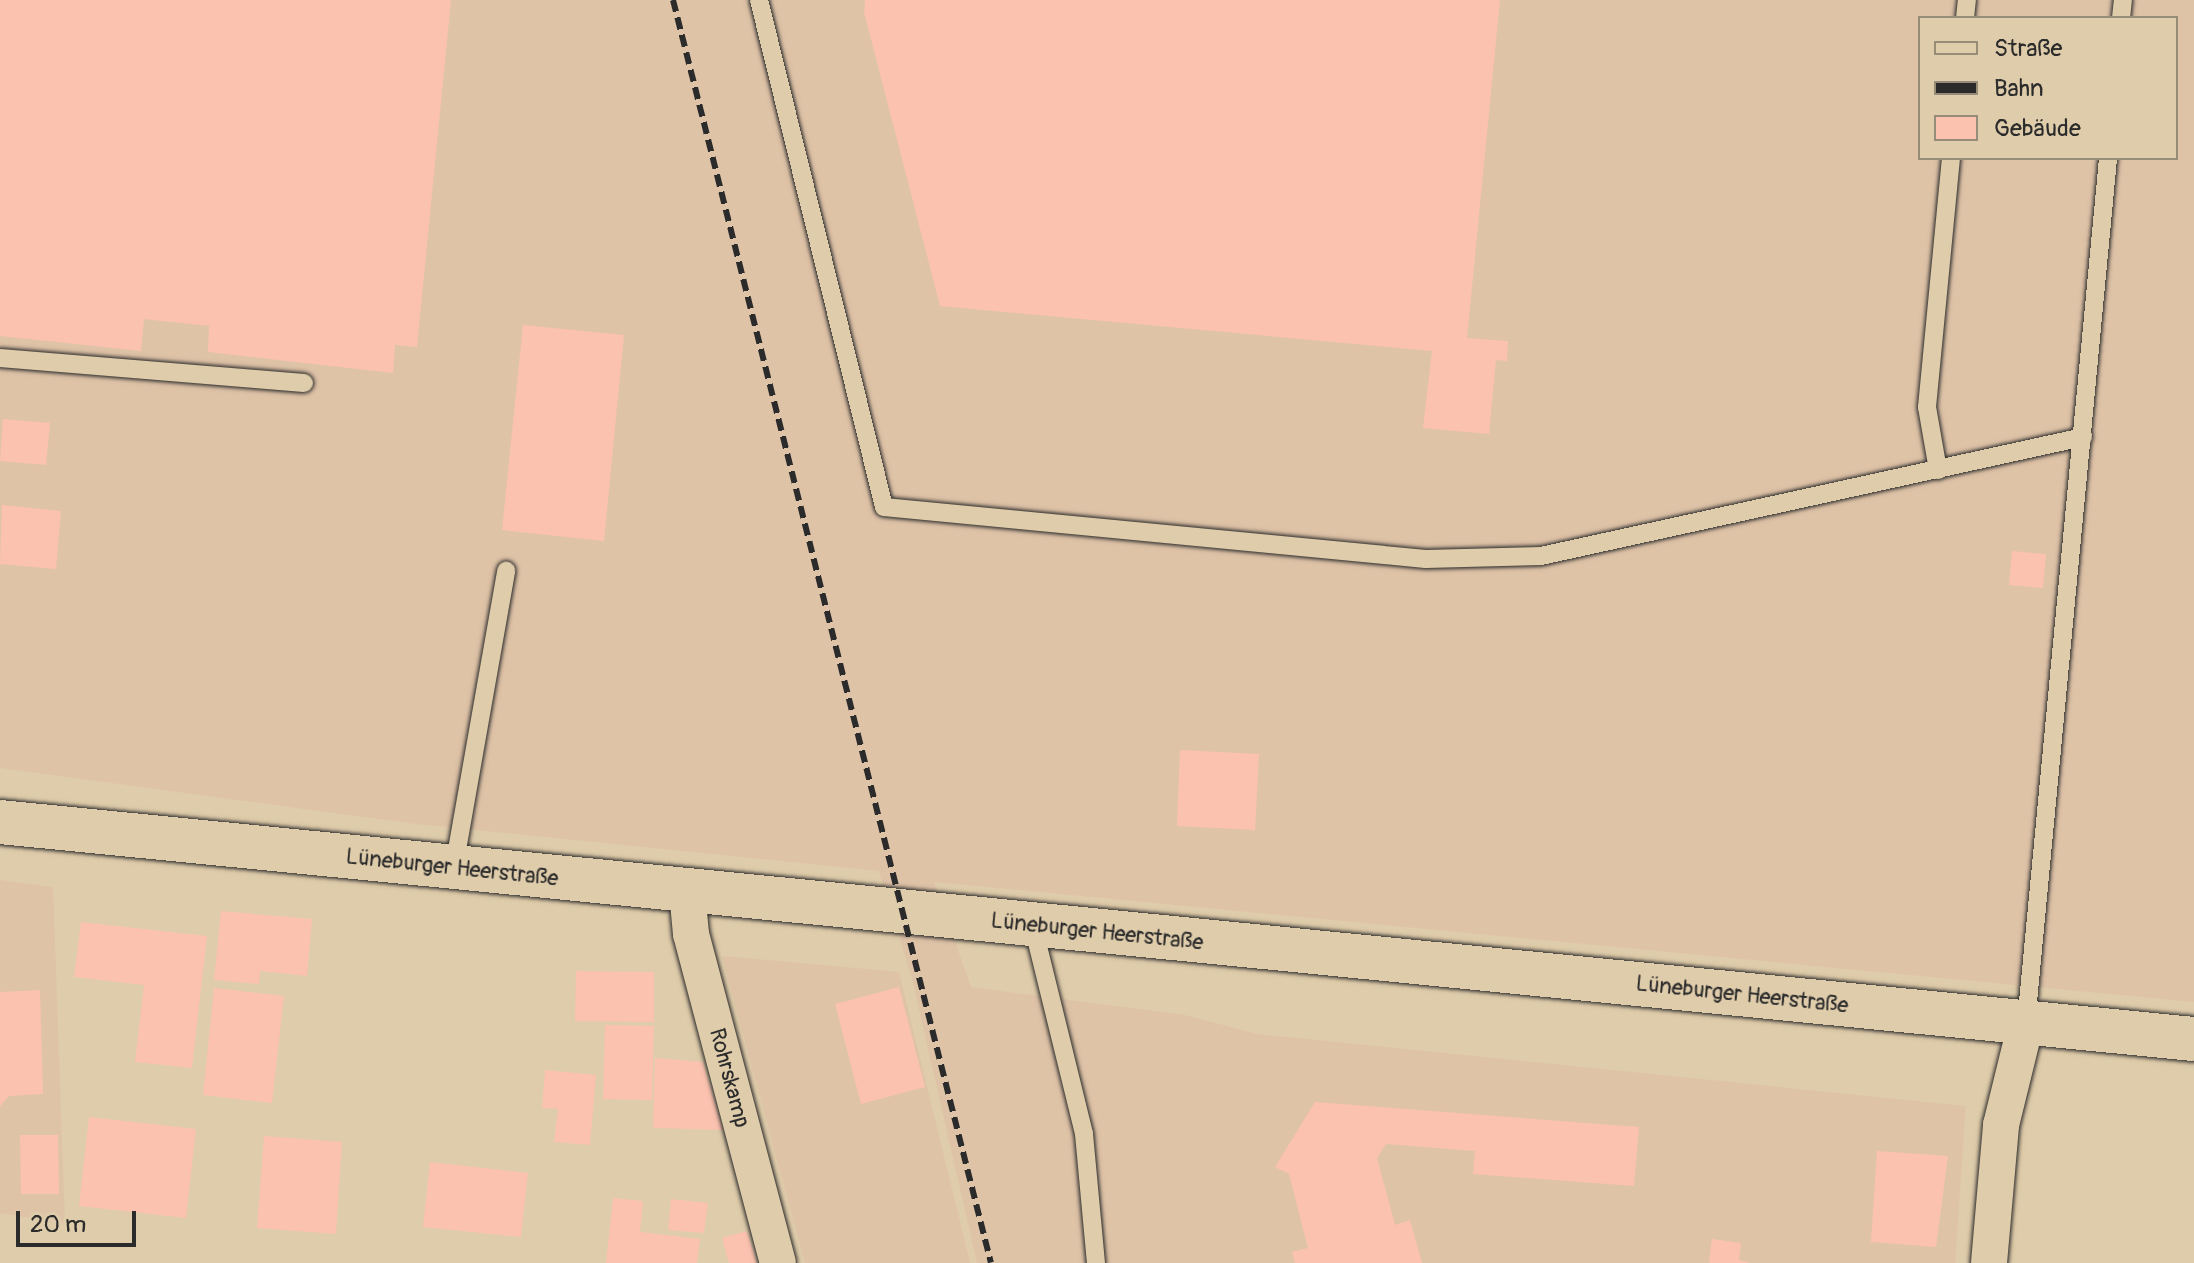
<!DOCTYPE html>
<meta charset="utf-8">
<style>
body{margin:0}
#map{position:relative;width:2194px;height:1263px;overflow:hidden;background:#dfccaa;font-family:Pangolin,sans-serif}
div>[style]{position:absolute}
.built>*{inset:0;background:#dfc3a7}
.building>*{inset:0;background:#fbc2af}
.roads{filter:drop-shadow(0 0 2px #2b2b2b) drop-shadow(0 0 2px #2b2b2b)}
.service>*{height:18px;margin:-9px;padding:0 9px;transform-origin:9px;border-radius:9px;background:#dfccaa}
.minor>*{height:36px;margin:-18px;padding:0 18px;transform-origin:18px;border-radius:18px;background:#dfccaa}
.primary>*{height:44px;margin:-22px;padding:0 22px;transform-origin:22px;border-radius:22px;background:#dfccaa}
.rail>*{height:6px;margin-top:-3px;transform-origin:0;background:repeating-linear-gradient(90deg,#2b2b2b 0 12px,transparent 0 18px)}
span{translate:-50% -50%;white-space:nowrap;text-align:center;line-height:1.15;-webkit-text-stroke:6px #dfccaa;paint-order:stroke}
.street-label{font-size:22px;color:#2b2b2b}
.legend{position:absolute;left:1918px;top:16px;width:260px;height:144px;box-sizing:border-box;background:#dfccaa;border:2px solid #978c77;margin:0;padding:10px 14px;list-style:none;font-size:24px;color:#2b2b2b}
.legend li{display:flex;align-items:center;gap:16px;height:40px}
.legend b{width:40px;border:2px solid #978c77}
.scale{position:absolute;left:16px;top:1211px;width:120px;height:36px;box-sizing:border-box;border:4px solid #2b2b2b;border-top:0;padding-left:10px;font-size:24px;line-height:28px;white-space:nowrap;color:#2b2b2b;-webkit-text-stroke:6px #dfccaa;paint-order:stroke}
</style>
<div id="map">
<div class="built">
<div style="clip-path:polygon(evenodd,0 0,2194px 0,2194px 1002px,934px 882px,971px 987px,1185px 1015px,1257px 1034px,1966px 1106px,1955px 1263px,977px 1263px,912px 979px,879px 871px,416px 824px,0 768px,0 0,1920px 18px,2176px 18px,2176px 158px,1920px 158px,1920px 18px)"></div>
<div style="clip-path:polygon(0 880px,53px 887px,65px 1224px,0 1213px)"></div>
<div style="clip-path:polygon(722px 956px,899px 972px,970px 1263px,805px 1263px)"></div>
</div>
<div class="building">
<div style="clip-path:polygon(0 0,451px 0,417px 347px,395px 345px,393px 373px,208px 352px,209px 326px,144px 319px,141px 351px,0 336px)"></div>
<div style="clip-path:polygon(865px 0,1500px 0,1467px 338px,1508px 341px,1507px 361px,1496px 360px,1489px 434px,1423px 428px,1432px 351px,940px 306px,864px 12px)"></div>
<div style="clip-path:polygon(523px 325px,624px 335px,604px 541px,502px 530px)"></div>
<div style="clip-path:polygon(3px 419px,50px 423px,46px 465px,0 461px)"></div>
<div style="clip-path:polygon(2px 505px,61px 511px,56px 569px,0 564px)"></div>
<div style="clip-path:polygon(2012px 551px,2046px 554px,2043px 588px,2009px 585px)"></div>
<div style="clip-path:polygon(1180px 750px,1259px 754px,1255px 830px,1177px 826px)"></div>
<div style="clip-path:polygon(221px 911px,312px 919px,307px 976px,260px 971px,259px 984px,214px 980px)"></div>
<div style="clip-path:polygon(81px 922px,207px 936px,192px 1068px,135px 1062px,144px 985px,74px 977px)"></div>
<div style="clip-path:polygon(576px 971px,654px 972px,654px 1022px,575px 1021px)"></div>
<div style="clip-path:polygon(899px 987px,925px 1087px,861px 1104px,835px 1004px)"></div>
<div style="clip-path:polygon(214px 988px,284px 996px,272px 1103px,203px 1095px)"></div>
<div style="clip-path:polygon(40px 990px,43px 1094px,9px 1096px,0 1106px,0 992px)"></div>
<div style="clip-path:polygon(605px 1025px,654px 1026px,652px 1100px,603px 1099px)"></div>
<div style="clip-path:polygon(655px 1058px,703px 1062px,723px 1130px,653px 1128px)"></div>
<div style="clip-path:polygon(545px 1070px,596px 1075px,590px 1145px,554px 1142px,558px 1109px,542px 1108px)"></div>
<div style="clip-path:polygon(1315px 1102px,1639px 1127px,1634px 1186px,1473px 1174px,1475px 1151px,1386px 1144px,1377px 1158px,1395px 1225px,1410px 1220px,1422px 1263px,1295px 1263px,1292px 1252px,1308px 1248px,1289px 1174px,1275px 1167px)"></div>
<div style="clip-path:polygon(89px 1117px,196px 1129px,186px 1218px,79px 1206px)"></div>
<div style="clip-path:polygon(20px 1135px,58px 1135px,59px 1194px,21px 1194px)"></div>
<div style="clip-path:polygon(264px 1136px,342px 1142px,336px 1234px,257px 1228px)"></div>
<div style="clip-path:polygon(1877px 1151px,1948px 1156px,1936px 1247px,1871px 1242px)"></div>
<div style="clip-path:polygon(430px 1162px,528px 1173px,521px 1237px,423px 1227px)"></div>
<div style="clip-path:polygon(613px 1198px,643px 1201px,640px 1232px,700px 1239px,697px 1263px,606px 1263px)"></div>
<div style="clip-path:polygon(671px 1199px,708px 1203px,704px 1233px,668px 1230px)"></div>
<div style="clip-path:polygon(747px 1231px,757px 1263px,729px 1263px,722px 1238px)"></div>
<div style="clip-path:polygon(1712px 1239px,1741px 1243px,1739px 1260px,1751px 1263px,1709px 1263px)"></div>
</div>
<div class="roads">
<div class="service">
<div style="left:759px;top:0;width:522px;rotate:76.15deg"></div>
<div style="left:884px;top:507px;width:544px;rotate:5.48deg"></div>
<div style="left:1426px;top:559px;width:115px;rotate:-1.5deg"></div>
<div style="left:1541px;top:556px;width:555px;rotate:-12.38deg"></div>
<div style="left:1965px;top:18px;width:18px;rotate:-84deg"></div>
<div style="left:2121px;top:18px;width:18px;rotate:-84deg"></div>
<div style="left:0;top:358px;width:305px;rotate:4.7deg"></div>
<div style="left:1938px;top:470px;width:64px;rotate:-99.9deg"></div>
<div style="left:1927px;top:407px;width:250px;rotate:-84.5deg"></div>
<div style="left:454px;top:867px;width:301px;rotate:-80deg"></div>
<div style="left:1033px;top:926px;width:214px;rotate:76.2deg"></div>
<div style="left:1084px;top:1134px;width:130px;rotate:84.7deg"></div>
<div style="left:2026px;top:1023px;width:869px;rotate:-84.58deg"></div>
</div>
<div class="minor">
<div style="left:687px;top:891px;width:43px;rotate:84.7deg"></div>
<div style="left:691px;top:934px;width:340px;rotate:75.2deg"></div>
<div style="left:1989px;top:1263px;width:139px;rotate:-85deg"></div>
<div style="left:2001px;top:1125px;width:105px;rotate:-76.2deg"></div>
</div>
<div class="primary">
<div style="left:0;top:822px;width:2205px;rotate:5.65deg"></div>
</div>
</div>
<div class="rail">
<div style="left:673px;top:0;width:1302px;rotate:75.87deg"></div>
</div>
<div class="street-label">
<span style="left:452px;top:868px;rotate:6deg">Lüneburger Heerstraße</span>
<span style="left:1097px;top:932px;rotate:6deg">Lüneburger Heerstraße</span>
<span style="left:1742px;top:995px;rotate:6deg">Lüneburger Heerstraße</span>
<span style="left:729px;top:1078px;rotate:75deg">Rohrskamp</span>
</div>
<ul class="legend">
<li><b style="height:10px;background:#dfccaa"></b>Straße</li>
<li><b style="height:10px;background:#2b2b2b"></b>Bahn</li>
<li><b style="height:22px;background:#fbc2af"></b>Gebäude</li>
</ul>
<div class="scale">20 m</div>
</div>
